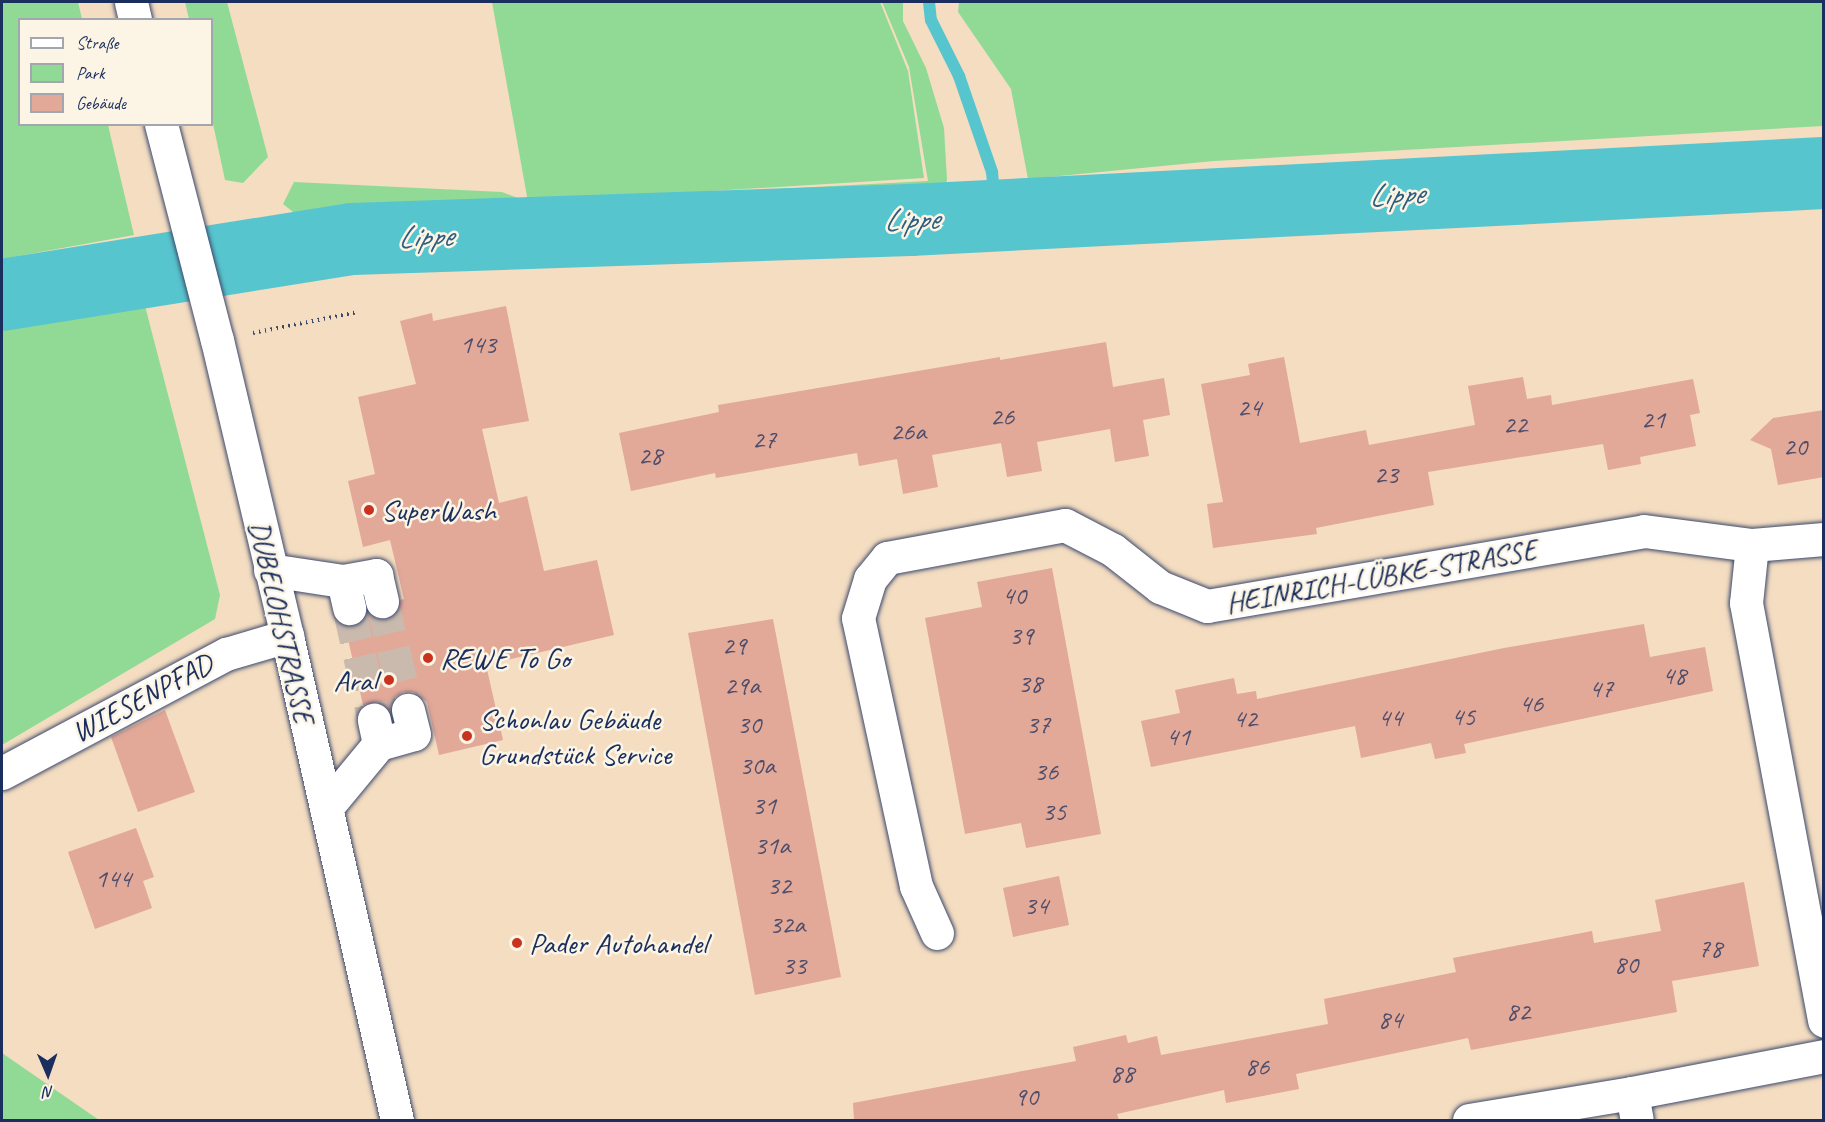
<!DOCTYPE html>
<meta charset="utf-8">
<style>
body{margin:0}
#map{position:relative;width:1825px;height:1122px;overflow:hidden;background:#f4ddc1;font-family:Caveat,sans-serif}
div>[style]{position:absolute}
.green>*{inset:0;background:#91da96}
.stream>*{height:12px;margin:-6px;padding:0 6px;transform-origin:6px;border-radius:6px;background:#57c5cd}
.river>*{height:72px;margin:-36px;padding:0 36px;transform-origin:36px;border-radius:36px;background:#57c5cd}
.building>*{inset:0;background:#e2a898}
.minor-tunnel>*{height:33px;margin-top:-16.5px;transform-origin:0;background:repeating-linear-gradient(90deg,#c9baad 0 33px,transparent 0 49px)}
.path>*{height:4px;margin-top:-2px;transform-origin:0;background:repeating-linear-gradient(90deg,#3c496d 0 1.5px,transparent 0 6px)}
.roads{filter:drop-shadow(0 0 2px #3c496d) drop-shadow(0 0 2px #3c496d)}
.minor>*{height:33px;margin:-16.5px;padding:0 16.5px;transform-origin:16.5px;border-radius:16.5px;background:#fff}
.major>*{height:33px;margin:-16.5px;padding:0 16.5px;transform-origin:16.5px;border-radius:16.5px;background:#fff}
.dots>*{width:16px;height:16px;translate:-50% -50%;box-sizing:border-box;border:3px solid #fcf5e5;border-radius:50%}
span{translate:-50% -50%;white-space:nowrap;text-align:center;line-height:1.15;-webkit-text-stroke:5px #fcf5e5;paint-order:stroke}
.number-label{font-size:27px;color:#4d4d6c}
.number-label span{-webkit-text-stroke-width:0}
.poi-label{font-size:30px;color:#1b2f5e}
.left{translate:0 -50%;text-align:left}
.right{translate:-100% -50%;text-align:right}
.street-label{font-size:30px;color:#1b2f5e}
.water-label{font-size:32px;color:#2d5c7f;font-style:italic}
.frame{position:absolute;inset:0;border:3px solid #1b2f5e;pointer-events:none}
.legend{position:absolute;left:18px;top:18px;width:195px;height:108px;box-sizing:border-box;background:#fcf5e5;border:2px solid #a2a6af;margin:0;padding:8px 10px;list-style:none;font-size:18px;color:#1b2f5e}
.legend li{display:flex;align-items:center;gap:12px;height:30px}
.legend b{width:30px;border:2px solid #a2a6af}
.north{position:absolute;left:18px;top:1044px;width:60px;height:60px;-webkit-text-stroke:4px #fcf5e5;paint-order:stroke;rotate:178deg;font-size:16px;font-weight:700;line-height:24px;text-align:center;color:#1b2f5e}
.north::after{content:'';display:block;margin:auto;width:21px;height:27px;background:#1b2f5e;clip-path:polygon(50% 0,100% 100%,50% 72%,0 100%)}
</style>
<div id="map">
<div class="green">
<div style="clip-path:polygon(2px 2px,78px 2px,82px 19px,20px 20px,20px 124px,108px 125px,134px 235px,2px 259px)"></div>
<div style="clip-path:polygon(185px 2px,227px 2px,268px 157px,243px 183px,225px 180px,212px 119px,212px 20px,189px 19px)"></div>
<div style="clip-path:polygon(492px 2px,880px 2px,908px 71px,924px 178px,582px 199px,928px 181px,909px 67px,882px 2px,903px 2px,903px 21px,926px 68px,944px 128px,947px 180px,942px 192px,302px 219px,283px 204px,294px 182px,502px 192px,528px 202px)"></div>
<div style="clip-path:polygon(959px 2px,1823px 2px,1823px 126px,1214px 161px,1028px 179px,1011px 89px,958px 12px)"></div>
<div style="clip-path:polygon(144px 302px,220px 595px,215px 619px,2px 745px,2px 331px)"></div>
<div style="clip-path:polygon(2px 1053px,99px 1120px,2px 1120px)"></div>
</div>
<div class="stream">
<div style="left:929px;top:2px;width:18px;rotate:84deg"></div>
<div style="left:931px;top:20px;width:63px;rotate:63.4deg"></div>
<div style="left:959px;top:76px;width:102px;rotate:71deg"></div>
<div style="left:992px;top:172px;width:43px;rotate:84.7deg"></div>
</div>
<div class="river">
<div style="left:2px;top:295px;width:354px;rotate:-9.1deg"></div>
<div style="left:352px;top:239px;width:558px;rotate:-1.95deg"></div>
<div style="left:910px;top:220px;width:915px;rotate:-2.94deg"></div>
</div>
<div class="building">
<div style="clip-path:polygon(506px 306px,529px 421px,482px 429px,499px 503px,527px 496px,544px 571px,597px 560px,614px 635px,486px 665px,503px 740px,439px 755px,427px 702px,421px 697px,413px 692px,403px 692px,395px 697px,390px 711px,379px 702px,363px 705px,345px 626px,361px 622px,367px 612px,376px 619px,387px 619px,395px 614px,400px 600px,404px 599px,390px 540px,363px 547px,348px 481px,375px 474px,358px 397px,416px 384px,400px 321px,432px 313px,433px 321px)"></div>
<div style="clip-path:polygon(1106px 342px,1113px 387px,1164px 378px,1170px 415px,1143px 420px,1149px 456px,1115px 462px,1110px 429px,1037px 442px,1042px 471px,1007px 477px,1001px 443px,932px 455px,938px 487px,903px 494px,897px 459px,859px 466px,857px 453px,716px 478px,715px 473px,631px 491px,619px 433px,719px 412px,718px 405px,1000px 357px,1000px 360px)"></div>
<div style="clip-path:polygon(1284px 357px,1300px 443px,1366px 430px,1369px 445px,1475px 425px,1468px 386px,1523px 377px,1527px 399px,1551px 395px,1552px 405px,1693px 379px,1700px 413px,1690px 415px,1696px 446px,1640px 457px,1641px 464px,1608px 470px,1603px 444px,1428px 472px,1434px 505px,1316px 528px,1317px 534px,1213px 548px,1207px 504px,1223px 502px,1201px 384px,1250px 375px,1248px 364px)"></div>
<div style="clip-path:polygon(1824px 410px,1824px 477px,1778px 485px,1771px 449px,1750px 440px,1773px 418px)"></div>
<div style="clip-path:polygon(1052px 568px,1101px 834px,1026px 848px,1021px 823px,965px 834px,925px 618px,982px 607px,977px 582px)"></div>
<div style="clip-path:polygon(773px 619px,841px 977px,755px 995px,688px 633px)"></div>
<div style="clip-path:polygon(1644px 624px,1650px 657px,1705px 647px,1713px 691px,1464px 744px,1466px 753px,1435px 759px,1431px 743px,1361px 758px,1355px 726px,1151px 767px,1141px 721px,1180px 713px,1175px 690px,1234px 678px,1237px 694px,1256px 691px,1257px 699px,1504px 648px)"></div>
<div style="clip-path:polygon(165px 710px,195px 792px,138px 812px,111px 737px)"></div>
<div style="clip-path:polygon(136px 828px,154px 877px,143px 881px,152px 908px,95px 929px,68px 852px)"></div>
<div style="clip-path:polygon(1059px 876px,1069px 925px,1013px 937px,1003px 888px)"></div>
<div style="clip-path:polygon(1744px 882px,1759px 966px,1672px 981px,1677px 1012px,1471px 1050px,1468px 1038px,1296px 1074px,1299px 1089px,1226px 1103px,1224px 1090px,1117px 1114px,1119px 1120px,854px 1120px,853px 1103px,1076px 1061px,1073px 1047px,1126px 1035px,1128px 1043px,1157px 1036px,1161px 1055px,1328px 1024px,1324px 999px,1456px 972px,1453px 958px,1592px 931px,1594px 943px,1661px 931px,1655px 900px)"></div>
</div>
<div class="minor-tunnel">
<div style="left:382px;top:601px;width:112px;rotate:76.6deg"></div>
<div style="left:349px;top:608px;width:115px;rotate:77.4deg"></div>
</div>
<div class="path">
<div style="left:253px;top:333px;width:107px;rotate:-11.3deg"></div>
</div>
<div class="roads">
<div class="minor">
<div style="left:1752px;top:545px;width:58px;rotate:95.9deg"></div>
<div style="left:1746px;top:603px;width:425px;rotate:79.4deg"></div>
<div style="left:270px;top:570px;width:74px;rotate:8.6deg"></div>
<div style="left:343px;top:581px;width:28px;rotate:77deg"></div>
<div style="left:343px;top:581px;width:34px;rotate:-10deg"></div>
<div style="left:376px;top:575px;width:27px;rotate:77deg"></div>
<div style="left:379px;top:744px;width:36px;rotate:-16deg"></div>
<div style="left:414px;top:734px;width:25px;rotate:-104deg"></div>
<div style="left:2px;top:773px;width:254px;rotate:-28deg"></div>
<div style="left:226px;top:654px;width:64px;rotate:-16.4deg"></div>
<div style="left:326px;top:808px;width:83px;rotate:-50.4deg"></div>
<div style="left:379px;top:744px;width:25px;rotate:-102deg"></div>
<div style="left:937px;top:933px;width:51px;rotate:-114.1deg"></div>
<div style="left:916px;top:886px;width:274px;rotate:-102.2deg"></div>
<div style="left:858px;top:618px;width:41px;rotate:-72.9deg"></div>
<div style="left:870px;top:579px;width:27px;rotate:-51deg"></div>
<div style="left:887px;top:558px;width:181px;rotate:-10.5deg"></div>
<div style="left:1065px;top:525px;width:54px;rotate:27.5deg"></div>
<div style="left:1113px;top:550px;width:60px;rotate:38.2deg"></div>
<div style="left:1160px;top:587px;width:51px;rotate:22deg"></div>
<div style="left:1207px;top:606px;width:443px;rotate:-9.7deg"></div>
<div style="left:1644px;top:531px;width:109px;rotate:7.4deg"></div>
<div style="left:1752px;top:545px;width:72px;rotate:-4.8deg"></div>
<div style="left:1632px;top:1093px;width:27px;rotate:80deg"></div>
<div style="left:1469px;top:1120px;width:165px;rotate:-9.4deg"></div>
<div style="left:1632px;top:1093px;width:196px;rotate:-10.9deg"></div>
</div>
<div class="major">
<div style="left:131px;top:2px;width:18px;rotate:77deg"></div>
<div style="left:161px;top:124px;width:223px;rotate:75.5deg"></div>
<div style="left:217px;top:340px;width:304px;rotate:76.7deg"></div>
<div style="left:287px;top:636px;width:496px;rotate:77.2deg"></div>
</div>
</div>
<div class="dots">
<div style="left:369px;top:510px;background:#c8321e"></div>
<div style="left:428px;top:658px;background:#c8321e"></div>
<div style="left:389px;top:680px;background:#c8321e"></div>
<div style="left:467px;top:736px;background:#c8321e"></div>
<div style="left:517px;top:943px;background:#c8321e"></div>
</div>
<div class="number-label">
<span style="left:478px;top:345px">143</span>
<span style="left:1249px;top:408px">24</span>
<span style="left:1002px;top:417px">26</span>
<span style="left:1653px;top:420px">21</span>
<span style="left:1515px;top:425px">22</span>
<span style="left:908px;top:432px">26a</span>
<span style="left:764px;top:440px">27</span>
<span style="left:1795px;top:447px">20</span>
<span style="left:650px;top:456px">28</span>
<span style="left:1386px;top:475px">23</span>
<span style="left:1014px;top:596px">40</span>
<span style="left:1021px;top:636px">39</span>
<span style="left:734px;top:646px">29</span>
<span style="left:1674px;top:676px">48</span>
<span style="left:1030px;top:684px">38</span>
<span style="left:742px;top:686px">29a</span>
<span style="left:1601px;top:689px">47</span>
<span style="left:1531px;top:704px">46</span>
<span style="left:1463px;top:717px">45</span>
<span style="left:1390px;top:718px">44</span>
<span style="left:1245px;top:719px">42</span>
<span style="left:749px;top:725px">30</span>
<span style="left:1038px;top:725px">37</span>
<span style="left:1178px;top:737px">41</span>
<span style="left:757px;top:766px">30a</span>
<span style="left:1046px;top:772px">36</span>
<span style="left:764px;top:806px">31</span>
<span style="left:1054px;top:812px">35</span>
<span style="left:772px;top:846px">31a</span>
<span style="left:113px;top:879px">144</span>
<span style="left:779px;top:886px">32</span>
<span style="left:1036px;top:906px">34</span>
<span style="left:787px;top:925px">32a</span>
<span style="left:1710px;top:949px">78</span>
<span style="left:1626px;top:965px">80</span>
<span style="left:794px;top:966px">33</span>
<span style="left:1518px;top:1012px">82</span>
<span style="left:1390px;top:1020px">84</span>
<span style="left:1257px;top:1067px">86</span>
<span style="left:1122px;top:1074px">88</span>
<span style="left:1026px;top:1097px">90</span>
</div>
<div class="poi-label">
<span class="left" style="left:381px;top:510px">SuperWash</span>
<span class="left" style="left:440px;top:658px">REWE To Go</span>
<span class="right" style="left:377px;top:680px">Aral</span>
<span class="left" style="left:479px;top:736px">Schonlau Gebäude<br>Grundstück Service</span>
<span class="left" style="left:529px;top:943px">Pader Autohandel</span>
</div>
<div class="street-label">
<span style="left:1381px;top:576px;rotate:-10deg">HEINRICH-LÜBKE-STRASSE</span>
<span style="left:282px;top:622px;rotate:77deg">DUBELOHSTRASSE</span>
<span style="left:142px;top:698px;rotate:-28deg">WIESENPFAD</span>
</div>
<div class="water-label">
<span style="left:1396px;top:195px;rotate:-3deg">Lippe</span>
<span style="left:911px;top:220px;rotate:-2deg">Lippe</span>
<span style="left:425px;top:237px;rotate:-2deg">Lippe</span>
</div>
<div class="frame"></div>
<ul class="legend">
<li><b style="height:8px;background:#fff"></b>Straße</li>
<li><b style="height:16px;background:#91da96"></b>Park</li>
<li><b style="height:16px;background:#e2a898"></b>Gebäude</li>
</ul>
<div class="north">N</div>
</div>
